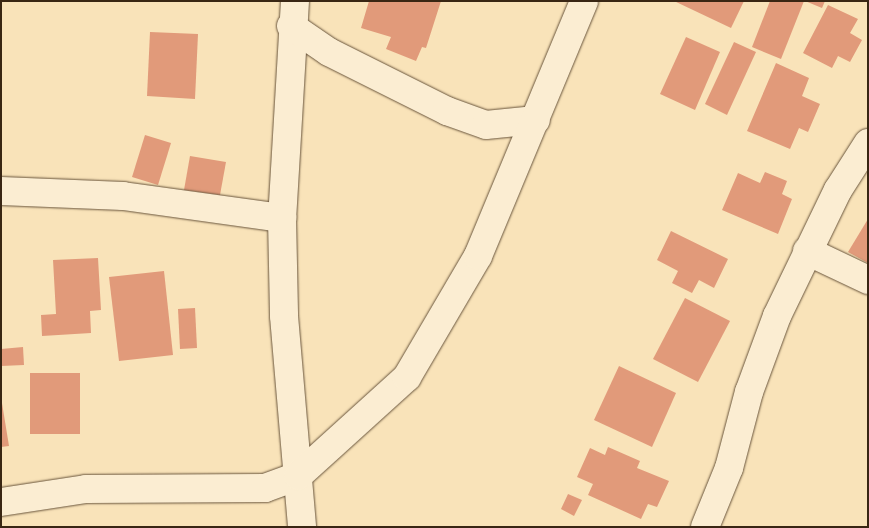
<!DOCTYPE html>
<style>
body{margin:0}
#map{position:relative;width:869px;height:528px;overflow:hidden;background:#f9e3b9;font-family:"EB Garamond",serif}
div>[style]{position:absolute}
.building>*{inset:0;background:#e19a7a}
.roads{filter:drop-shadow(0 0 1px #69553c) drop-shadow(0 0 1px #69553c)}
.minor>*{height:28px;margin:-14px;padding:0 14px;transform-origin:14px;border-radius:14px;background:#fbedd2}
span{translate:-50% -50%;white-space:nowrap;text-align:center;line-height:1.15;-webkit-text-stroke:4.5px #fbedd2;paint-order:stroke}
.frame{position:absolute;inset:0;border:2px solid #392613;pointer-events:none}
</style>
<div id="map">
<div class="building">
<div style="clip-path:polygon(369px 1px,441px 1px,426px 48px,422px 47px,416px 61px,386px 49px,391px 37px,361px 28px)"></div>
<div style="clip-path:polygon(674px 1px,744px 1px,731px 28px)"></div>
<div style="clip-path:polygon(770px 1px,804px 1px,781px 59px,752px 47px)"></div>
<div style="clip-path:polygon(805px 1px,825px 1px,822px 8px)"></div>
<div style="clip-path:polygon(828px 5px,858px 19px,850px 33px,862px 40px,850px 62px,838px 56px,832px 68px,803px 53px)"></div>
<div style="clip-path:polygon(150px 32px,198px 34px,195px 99px,147px 96px)"></div>
<div style="clip-path:polygon(686px 37px,720px 52px,695px 110px,660px 94px)"></div>
<div style="clip-path:polygon(734px 42px,756px 52px,727px 115px,705px 104px)"></div>
<div style="clip-path:polygon(776px 63px,809px 78px,802px 96px,820px 104px,808px 132px,799px 128px,790px 149px,747px 131px)"></div>
<div style="clip-path:polygon(145px 135px,171px 143px,158px 185px,132px 177px)"></div>
<div style="clip-path:polygon(190px 156px,226px 162px,220px 195px,184px 190px)"></div>
<div style="clip-path:polygon(765px 172px,787px 181px,782px 194px,792px 199px,778px 234px,722px 210px,738px 173px,760px 183px)"></div>
<div style="clip-path:polygon(868px 219px,868px 263px,848px 252px)"></div>
<div style="clip-path:polygon(671px 231px,728px 259px,714px 288px,699px 280px,692px 293px,672px 283px,678px 271px,657px 260px)"></div>
<div style="clip-path:polygon(98px 258px,101px 310px,90px 311px,91px 333px,42px 336px,41px 315px,56px 314px,53px 260px)"></div>
<div style="clip-path:polygon(164px 271px,173px 355px,119px 361px,109px 277px)"></div>
<div style="clip-path:polygon(685px 298px,730px 321px,698px 382px,653px 359px)"></div>
<div style="clip-path:polygon(195px 308px,197px 348px,180px 349px,178px 309px)"></div>
<div style="clip-path:polygon(23px 347px,24px 365px,1px 366px,1px 349px)"></div>
<div style="clip-path:polygon(619px 366px,676px 393px,652px 447px,594px 420px)"></div>
<div style="clip-path:polygon(30px 373px,80px 373px,80px 434px,30px 434px)"></div>
<div style="clip-path:polygon(1px 397px,9px 446px,1px 447px)"></div>
<div style="clip-path:polygon(608px 447px,640px 461px,637px 468px,669px 481px,657px 507px,648px 504px,641px 519px,588px 495px,593px 484px,577px 477px,590px 448px,605px 455px)"></div>
<div style="clip-path:polygon(568px 494px,582px 500px,574px 516px,561px 509px)"></div>
</div>
<div class="roads">
<div class="minor">
<div style="left:295px;top:1px;width:217px;rotate:93.4deg"></div>
<div style="left:282px;top:218px;width:98px;rotate:88.8deg"></div>
<div style="left:284px;top:316px;width:212px;rotate:85.1deg"></div>
<div style="left:291px;top:26px;width:46px;rotate:34.4deg"></div>
<div style="left:329px;top:52px;width:132px;rotate:26.6deg"></div>
<div style="left:447px;top:111px;width:41px;rotate:19.7deg"></div>
<div style="left:486px;top:125px;width:50px;rotate:-5.7deg"></div>
<div style="left:1px;top:191px;width:122px;rotate:2.3deg"></div>
<div style="left:123px;top:196px;width:161px;rotate:7.9deg"></div>
<div style="left:807px;top:251px;width:68px;rotate:25.4deg"></div>
<div style="left:1px;top:502px;width:86px;rotate:-8.7deg"></div>
<div style="left:86px;top:489px;width:179px;rotate:-0.3deg"></div>
<div style="left:265px;top:488px;width:35px;rotate:-20deg"></div>
<div style="left:298px;top:476px;width:147px;rotate:-42.2deg"></div>
<div style="left:407px;top:377px;width:140px;rotate:-59.6deg"></div>
<div style="left:478px;top:256px;width:276px;rotate:-67.4deg"></div>
<div style="left:705px;top:527px;width:64px;rotate:-67.9deg"></div>
<div style="left:729px;top:468px;width:79px;rotate:-75.3deg"></div>
<div style="left:749px;top:392px;width:81px;rotate:-69.8deg"></div>
<div style="left:777px;top:316px;width:140px;rotate:-64.2deg"></div>
<div style="left:838px;top:190px;width:56px;rotate:-57.4deg"></div>
</div>
</div>
<div class="frame"></div>
</div>
